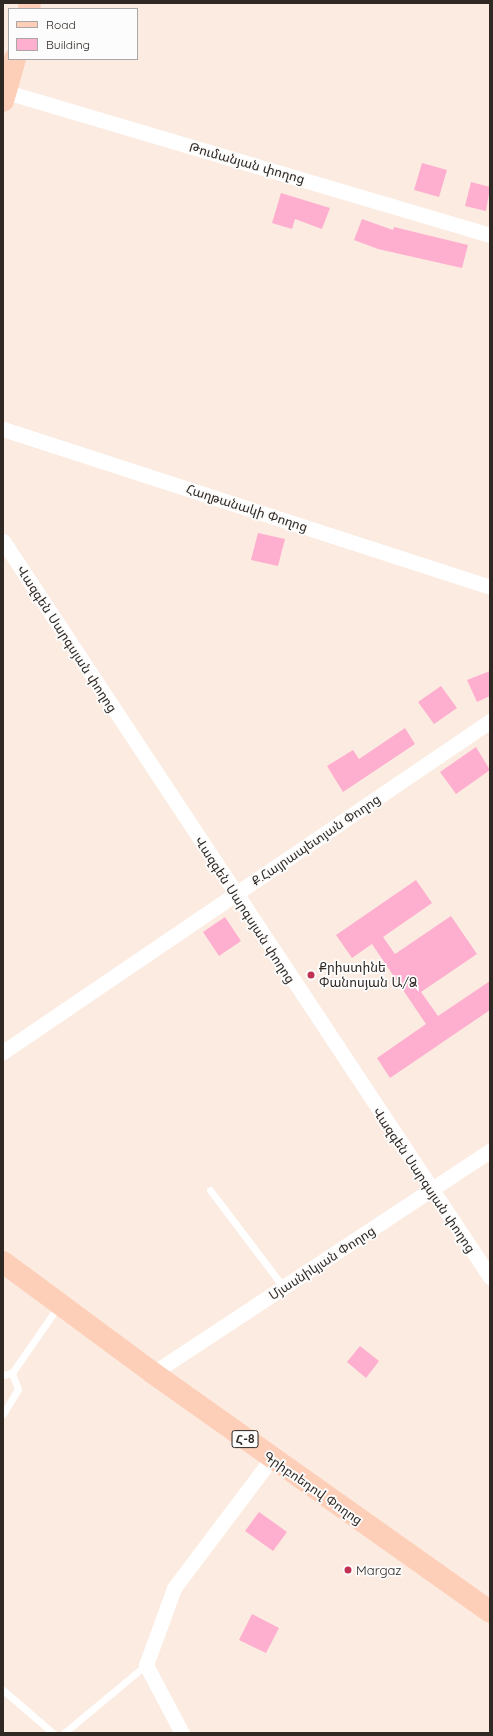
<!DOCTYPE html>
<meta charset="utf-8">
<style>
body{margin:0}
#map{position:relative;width:493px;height:1736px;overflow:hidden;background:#fcebe0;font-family:Quicksand,"Noto Sans Armenian",sans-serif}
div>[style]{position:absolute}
.building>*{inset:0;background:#feafd0}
.service>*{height:7px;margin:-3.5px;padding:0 3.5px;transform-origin:3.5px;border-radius:3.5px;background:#fff}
.minor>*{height:15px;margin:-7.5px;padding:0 7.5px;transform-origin:7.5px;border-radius:7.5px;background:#fff}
.primary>*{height:22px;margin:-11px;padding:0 11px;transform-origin:11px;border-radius:11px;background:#fdcfb8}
.dots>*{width:11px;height:11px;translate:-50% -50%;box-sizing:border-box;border:2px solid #fcfcfc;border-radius:50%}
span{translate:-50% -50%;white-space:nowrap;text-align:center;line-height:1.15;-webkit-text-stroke:3.5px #fcfcfc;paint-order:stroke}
.shield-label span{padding:1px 3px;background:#fcfcfc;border:1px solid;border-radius:3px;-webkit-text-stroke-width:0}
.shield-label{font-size:12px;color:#302823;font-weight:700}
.street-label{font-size:13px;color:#302823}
.poi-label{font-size:13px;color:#302823}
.left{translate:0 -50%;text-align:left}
.frame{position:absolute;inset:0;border:4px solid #302823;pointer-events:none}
.legend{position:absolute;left:8px;top:8px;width:130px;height:52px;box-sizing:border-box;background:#fcfcfc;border:1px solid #aaa7a5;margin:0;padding:5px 7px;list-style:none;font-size:12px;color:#302823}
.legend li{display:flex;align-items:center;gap:8px;height:20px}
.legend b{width:20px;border:1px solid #aaa7a5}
</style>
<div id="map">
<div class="building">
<div style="clip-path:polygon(422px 163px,447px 170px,439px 197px,414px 190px)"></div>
<div style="clip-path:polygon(471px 182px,490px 187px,486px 211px,465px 206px)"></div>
<div style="clip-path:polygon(281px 193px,330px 208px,322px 229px,295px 219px,292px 229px,272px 223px)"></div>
<div style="clip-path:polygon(362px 219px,393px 230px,394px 227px,468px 245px,462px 268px,378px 249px,354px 240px)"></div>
<div style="clip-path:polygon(258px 533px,285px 539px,278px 566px,251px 560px)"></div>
<div style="clip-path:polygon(490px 671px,490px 696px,477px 702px,467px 680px)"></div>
<div style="clip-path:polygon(441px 686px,457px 708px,434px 724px,418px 702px)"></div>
<div style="clip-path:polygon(405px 728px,415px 744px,343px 792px,327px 766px,353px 750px,359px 759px)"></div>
<div style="clip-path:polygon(476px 747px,490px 770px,456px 794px,440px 772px)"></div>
<div style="clip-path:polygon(416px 880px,432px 903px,383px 937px,395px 954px,451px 916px,477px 954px,421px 992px,438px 1016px,490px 981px,490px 1010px,390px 1078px,377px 1058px,426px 1024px,372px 944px,352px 958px,336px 935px)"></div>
<div style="clip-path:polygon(225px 917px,241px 941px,219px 956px,203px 932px)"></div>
<div style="clip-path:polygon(360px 1346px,379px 1361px,366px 1378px,347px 1362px)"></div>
<div style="clip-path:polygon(259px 1512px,287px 1532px,273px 1551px,245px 1531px)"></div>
<div style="clip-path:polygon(252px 1614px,279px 1628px,266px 1653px,239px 1640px)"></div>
</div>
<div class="service">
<div style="left:210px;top:1190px;width:123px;rotate:52.9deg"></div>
<div style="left:3px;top:1375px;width:9px;rotate:-13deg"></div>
<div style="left:12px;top:1373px;width:83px;rotate:-55.3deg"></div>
<div style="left:3px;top:1414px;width:29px;rotate:-59deg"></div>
<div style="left:18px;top:1389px;width:17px;rotate:-111deg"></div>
<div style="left:3px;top:1690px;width:66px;rotate:40.7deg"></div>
<div style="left:64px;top:1733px;width:107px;rotate:-39.7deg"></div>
</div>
<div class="minor">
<div style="left:3px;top:91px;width:508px;rotate:16.47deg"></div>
<div style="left:3px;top:429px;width:512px;rotate:17.97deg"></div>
<div style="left:3px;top:541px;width:883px;rotate:56.51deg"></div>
<div style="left:3px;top:1052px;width:589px;rotate:-34.2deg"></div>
<div style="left:153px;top:1373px;width:404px;rotate:-33.4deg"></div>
<div style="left:182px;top:1733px;width:77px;rotate:-117.9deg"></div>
<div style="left:146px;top:1665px;width:82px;rotate:-70deg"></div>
<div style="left:174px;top:1588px;width:163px;rotate:-53deg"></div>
</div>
<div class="primary">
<div style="left:29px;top:9px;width:6px;rotate:-81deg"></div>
<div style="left:3px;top:101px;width:44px;rotate:-74.1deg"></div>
<div style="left:3px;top:1262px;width:187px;rotate:36.5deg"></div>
<div style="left:153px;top:1373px;width:413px;rotate:35.3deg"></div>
</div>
<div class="dots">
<div style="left:311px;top:975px;background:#c13154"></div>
<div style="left:348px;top:1570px;background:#c13154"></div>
</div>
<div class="shield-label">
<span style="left:245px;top:1439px">Հ-8</span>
</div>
<div class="street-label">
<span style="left:247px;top:163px;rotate:16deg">Թումանյան փողոց</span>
<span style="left:247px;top:508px;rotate:18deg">Հաղթանակի Փողոց</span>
<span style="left:67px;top:639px;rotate:57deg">Վազգեն Սարգսյան փողոց</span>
<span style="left:316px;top:840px;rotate:-34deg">Ք.Հայրապետյան Փողոց</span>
<span style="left:245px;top:910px;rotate:57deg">Վազգեն Սարգսյան փողոց</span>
<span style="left:424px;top:1180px;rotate:56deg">Վազգեն Սարգսյան փողոց</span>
<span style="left:322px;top:1263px;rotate:-33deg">Մյասնիկյան Փողոց</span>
<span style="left:313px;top:1488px;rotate:35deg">Գրիբոեդով Փողոց</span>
</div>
<div class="poi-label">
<span class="left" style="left:319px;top:975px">Քրիստինե<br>Փանոսյան Ա/Ձ</span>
<span class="left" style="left:356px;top:1570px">Margaz</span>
</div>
<div class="frame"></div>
<ul class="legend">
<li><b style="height:5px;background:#fdcfb8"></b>Road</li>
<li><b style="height:11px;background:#feafd0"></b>Building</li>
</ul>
</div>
